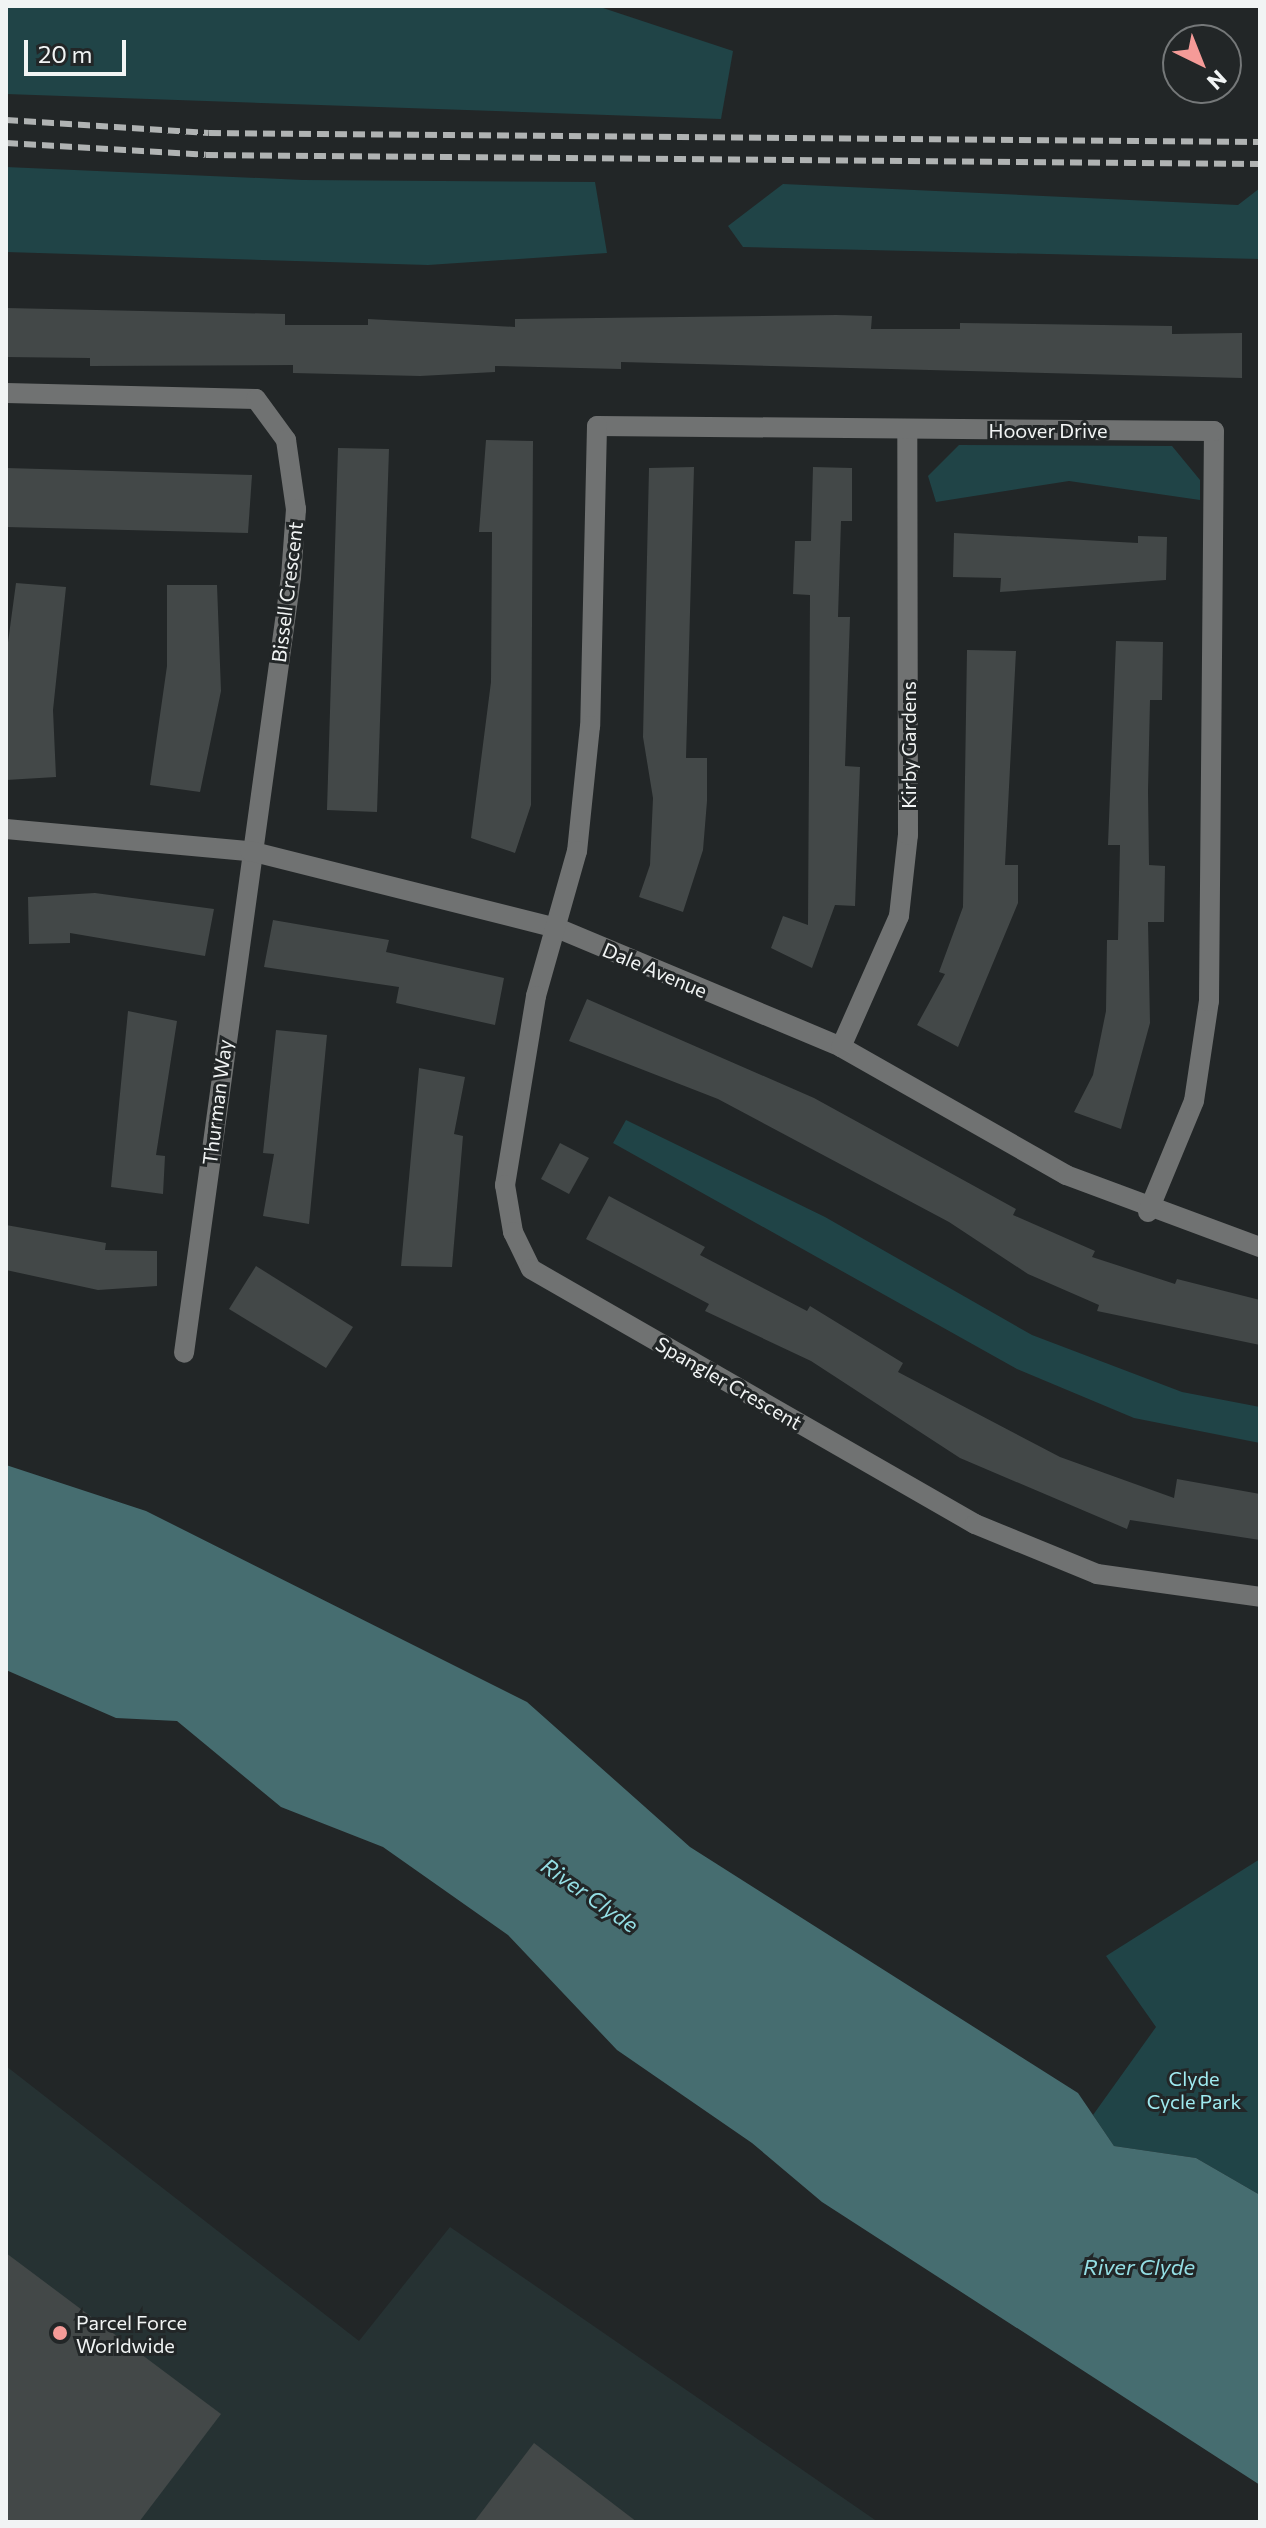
<!DOCTYPE html>
<style>
body{margin:0}
#map{position:relative;width:1266px;height:2528px;overflow:hidden;background:#222627;font-family:Commissioner,sans-serif}
div>[style]{position:absolute}
.built>*{inset:0;background:#263233}
.green>*{inset:0;background:#204447}
.water>*{inset:0;background:#466d70}
.building>*{inset:0;background:#434848}
.minor>*{height:20px;margin:-10px;padding:0 10px;transform-origin:10px;border-radius:10px;background:#707272}
.rail>*{height:6px;margin-top:-3px;transform-origin:0;background:repeating-linear-gradient(90deg,#b0b3b3 0 12px,transparent 0 18px)}
.dots>*{width:22px;height:22px;translate:-50% -50%;box-sizing:border-box;border:4px solid #222627;border-radius:50%}
span{translate:-50% -50%;white-space:nowrap;text-align:center;line-height:1.15;-webkit-text-stroke:6px #222627;paint-order:stroke}
.street-label{font-size:20px;color:#f1f4f4}
.park-label{font-size:20px;color:#9feaf0}
.poi-label{font-size:20px;color:#f1f4f4}
.left{translate:0 -50%;text-align:left}
.water-label{font-size:22px;color:#94dee4;font-style:italic}
.frame{position:absolute;inset:0;border:8px solid #f1f4f4;pointer-events:none}
.north{position:absolute;left:1162px;top:24px;width:80px;height:80px;box-sizing:border-box;background:#222627;border:2px solid #757879;border-radius:50%;rotate:137deg;font-size:22px;font-weight:700;line-height:32px;text-align:center;color:#f1f4f4}
.north::after{content:'';display:block;margin:auto;width:28px;height:36px;background:#f59b98;clip-path:polygon(50% 0,100% 100%,50% 72%,0 100%)}
.scale{position:absolute;left:24px;top:40px;width:102px;height:36px;box-sizing:border-box;border:4px solid #f1f4f4;border-top:0;padding-left:10px;font-size:24px;line-height:28px;white-space:nowrap;color:#f1f4f4;-webkit-text-stroke:6px #222627;paint-order:stroke}
</style>
<div id="map">
<div class="built">
<div style="clip-path:polygon(6px 2066px,359px 2341px,450px 2227px,878px 2522px,6px 2522px)"></div>
</div>
<div class="green">
<div style="clip-path:polygon(6px 6px,597px 6px,733px 51px,721px 119px,6px 94px)"></div>
<div style="clip-path:polygon(6px 167px,303px 180px,595px 182px,607px 253px,428px 265px,6px 252px)"></div>
<div style="clip-path:polygon(783px 184px,1238px 205px,1260px 188px,1260px 259px,743px 247px,728px 226px)"></div>
<div style="clip-path:polygon(959px 445px,1172px 446px,1200px 480px,1200px 500px,1069px 481px,936px 502px,928px 476px)"></div>
<div style="clip-path:polygon(626px 1120px,825px 1217px,1032px 1335px,1182px 1392px,1260px 1407px,1260px 1443px,1134px 1418px,1017px 1369px,613px 1143px)"></div>
<div style="clip-path:polygon(1260px 1859px,1260px 2195px,1196px 2158px,1114px 2146px,1093px 2115px,1156px 2027px,1106px 1956px)"></div>
</div>
<div class="water">
<div style="clip-path:polygon(6px 1465px,146px 1511px,527px 1702px,690px 1847px,1078px 2093px,1114px 2146px,1196px 2158px,1260px 2195px,1260px 2485px,822px 2202px,752px 2143px,617px 2050px,508px 1935px,383px 1847px,281px 1807px,177px 1721px,116px 1718px,6px 1670px)"></div>
</div>
<div class="building">
<div style="clip-path:polygon(6px 308px,285px 314px,285px 325px,368px 325px,368px 319px,515px 327px,515px 319px,836px 315px,872px 316px,871px 329px,960px 329px,960px 323px,1172px 326px,1172px 334px,1242px 333px,1242px 378px,621px 362px,621px 369px,495px 366px,495px 372px,420px 376px,293px 373px,293px 365px,90px 366px,90px 358px,6px 357px)"></div>
<div style="clip-path:polygon(486px 440px,533px 441px,531px 805px,515px 853px,471px 838px,491px 682px,492px 532px,479px 532px)"></div>
<div style="clip-path:polygon(338px 448px,389px 449px,377px 812px,327px 810px)"></div>
<div style="clip-path:polygon(694px 467px,686px 758px,707px 758px,707px 801px,703px 850px,683px 912px,639px 897px,650px 865px,653px 798px,643px 737px,649px 468px)"></div>
<div style="clip-path:polygon(813px 467px,852px 468px,852px 521px,841px 521px,838px 617px,850px 617px,845px 766px,860px 767px,855px 906px,835px 905px,812px 968px,771px 948px,783px 916px,808px 925px,810px 595px,793px 594px,795px 541px,811px 541px)"></div>
<div style="clip-path:polygon(6px 468px,252px 475px,248px 533px,6px 527px)"></div>
<div style="clip-path:polygon(954px 533px,1138px 543px,1138px 536px,1167px 537px,1166px 580px,1000px 592px,1001px 578px,953px 577px)"></div>
<div style="clip-path:polygon(16px 583px,66px 587px,53px 710px,56px 777px,6px 780px,6px 657px)"></div>
<div style="clip-path:polygon(167px 585px,217px 585px,221px 691px,200px 792px,150px 785px,167px 666px)"></div>
<div style="clip-path:polygon(1116px 641px,1163px 642px,1162px 700px,1150px 700px,1148px 791px,1149px 865px,1165px 866px,1164px 922px,1148px 922px,1150px 1023px,1121px 1129px,1074px 1112px,1093px 1075px,1106px 1011px,1107px 940px,1118px 940px,1120px 845px,1108px 845px)"></div>
<div style="clip-path:polygon(967px 650px,1016px 651px,1005px 865px,1018px 865px,1018px 903px,958px 1047px,917px 1025px,945px 974px,939px 972px,963px 907px)"></div>
<div style="clip-path:polygon(95px 893px,214px 909px,205px 956px,70px 933px,70px 943px,29px 944px,28px 897px)"></div>
<div style="clip-path:polygon(273px 920px,389px 940px,386px 952px,504px 978px,495px 1025px,396px 1003px,399px 987px,264px 967px)"></div>
<div style="clip-path:polygon(587px 999px,814px 1098px,1016px 1209px,1013px 1215px,1095px 1251px,1092px 1257px,1175px 1284px,1177px 1279px,1260px 1300px,1260px 1345px,1097px 1311px,1099px 1305px,1028px 1274px,949px 1222px,718px 1099px,569px 1041px)"></div>
<div style="clip-path:polygon(128px 1011px,177px 1021px,156px 1155px,165px 1156px,163px 1194px,111px 1187px)"></div>
<div style="clip-path:polygon(276px 1030px,327px 1035px,309px 1224px,263px 1216px,274px 1154px,263px 1153px)"></div>
<div style="clip-path:polygon(419px 1068px,465px 1077px,454px 1134px,463px 1136px,452px 1267px,401px 1266px)"></div>
<div style="clip-path:polygon(560px 1143px,589px 1158px,569px 1194px,541px 1179px)"></div>
<div style="clip-path:polygon(609px 1196px,705px 1247px,700px 1255px,807px 1311px,810px 1306px,903px 1363px,898px 1372px,1060px 1457px,1174px 1498px,1177px 1479px,1260px 1494px,1260px 1540px,1130px 1520px,1127px 1529px,960px 1458px,811px 1361px,705px 1311px,709px 1304px,586px 1239px)"></div>
<div style="clip-path:polygon(6px 1225px,106px 1243px,105px 1250px,157px 1251px,157px 1286px,98px 1290px,6px 1270px)"></div>
<div style="clip-path:polygon(256px 1266px,353px 1327px,326px 1368px,229px 1309px)"></div>
<div style="clip-path:polygon(6px 2253px,221px 2414px,139px 2522px,6px 2522px)"></div>
<div style="clip-path:polygon(534px 2443px,637px 2522px,474px 2522px)"></div>
</div>
<div class="minor">
<div style="left:6px;top:393px;width:250px;rotate:1.4deg"></div>
<div style="left:256px;top:399px;width:51px;rotate:53.8deg"></div>
<div style="left:286px;top:440px;width:70px;rotate:81.8deg"></div>
<div style="left:296px;top:509px;width:68px;rotate:94.2deg"></div>
<div style="left:291px;top:577px;width:783px;rotate:97.85deg"></div>
<div style="left:6px;top:829px;width:245px;rotate:5.2deg"></div>
<div style="left:250px;top:851px;width:317px;rotate:14.1deg"></div>
<div style="left:557px;top:928px;width:308px;rotate:22.7deg"></div>
<div style="left:841px;top:1047px;width:259px;rotate:29.6deg"></div>
<div style="left:1066px;top:1175px;width:207px;rotate:20.4deg"></div>
<div style="left:841px;top:1047px;width:143px;rotate:-66.1deg"></div>
<div style="left:899px;top:916px;width:81px;rotate:-83.7deg"></div>
<div style="left:908px;top:835px;width:405px;rotate:-90.1deg"></div>
<div style="left:1148px;top:1212px;width:120px;rotate:-67.5deg"></div>
<div style="left:1194px;top:1101px;width:101px;rotate:-81.5deg"></div>
<div style="left:1209px;top:1001px;width:570px;rotate:-89.5deg"></div>
<div style="left:1214px;top:431px;width:617px;rotate:-179.54deg"></div>
<div style="left:597px;top:426px;width:300px;rotate:91.3deg"></div>
<div style="left:590px;top:726px;width:126px;rotate:95.9deg"></div>
<div style="left:577px;top:851px;width:151px;rotate:105.8deg"></div>
<div style="left:536px;top:996px;width:192px;rotate:99.3deg"></div>
<div style="left:505px;top:1185px;width:48px;rotate:80.3deg"></div>
<div style="left:513px;top:1232px;width:41px;rotate:64.1deg"></div>
<div style="left:531px;top:1269px;width:512px;rotate:29.87deg"></div>
<div style="left:975px;top:1524px;width:132px;rotate:22.3deg"></div>
<div style="left:1097px;top:1574px;width:165px;rotate:8deg"></div>
</div>
<div class="rail">
<div style="left:6px;top:120px;width:203px;rotate:3.7deg"></div>
<div style="left:209px;top:133px;width:1051px;rotate:0.49deg"></div>
<div style="left:6px;top:143px;width:200px;rotate:3.4deg"></div>
<div style="left:206px;top:155px;width:1054px;rotate:0.49deg"></div>
</div>
<div class="dots">
<div style="left:60px;top:2333px;background:#f59b98"></div>
</div>
<div class="street-label">
<span style="left:1048px;top:430px">Hoover Drive</span>
<span style="left:287px;top:592px;rotate:-83deg">Bissell Crescent</span>
<span style="left:908px;top:745px;rotate:-90deg">Kirby Gardens</span>
<span style="left:655px;top:970px;rotate:23deg">Dale Avenue</span>
<span style="left:217px;top:1102px;rotate:-83deg">Thurman Way</span>
<span style="left:729px;top:1383px;rotate:30deg">Spangler Crescent</span>
</div>
<div class="park-label">
<span style="left:1194px;top:2090px">Clyde<br>Cycle Park</span>
</div>
<div class="poi-label">
<span class="left" style="left:76px;top:2334px">Parcel Force<br>Worldwide</span>
</div>
<div class="water-label">
<span style="left:590px;top:1895px;rotate:35deg">River Clyde</span>
<span style="left:1139px;top:2267px">River Clyde</span>
</div>
<div class="frame"></div>
<div class="north">N</div>
<div class="scale">20 m</div>
</div>
